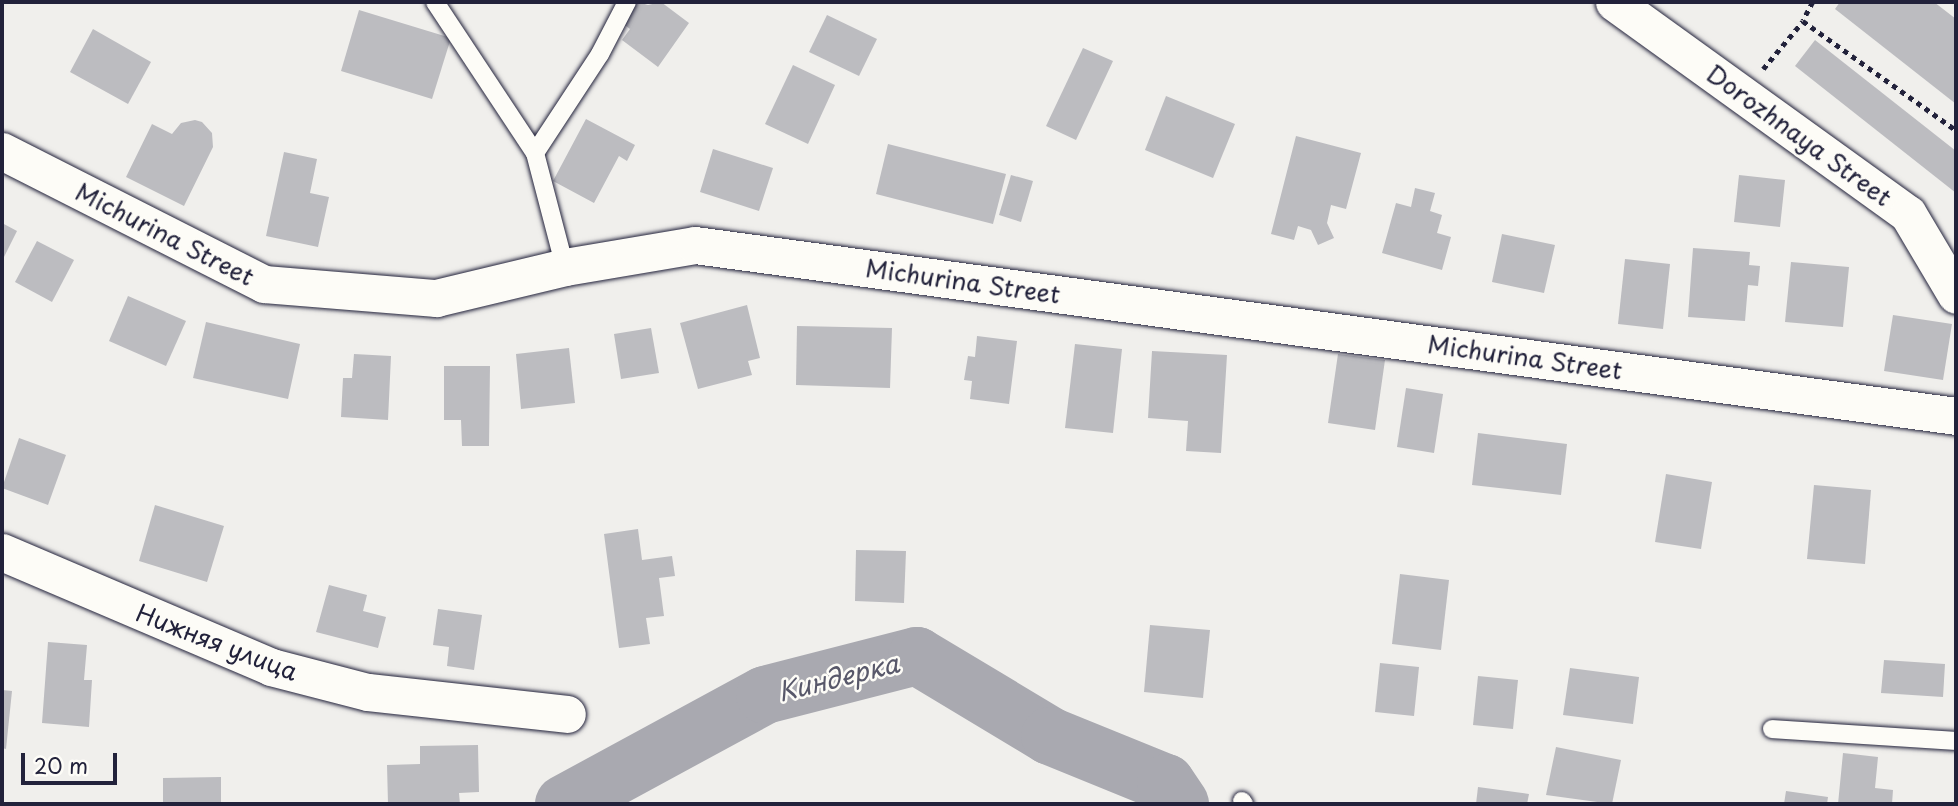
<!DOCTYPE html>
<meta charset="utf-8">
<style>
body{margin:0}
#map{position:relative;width:1958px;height:806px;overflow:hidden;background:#f0efec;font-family:"Playpen Sans",sans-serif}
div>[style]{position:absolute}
.river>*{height:58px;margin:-29px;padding:0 29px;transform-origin:29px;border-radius:29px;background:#a9a9b0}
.building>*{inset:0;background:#bcbcc0}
.path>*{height:4.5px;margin-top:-2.25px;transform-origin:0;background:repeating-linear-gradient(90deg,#22223b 0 5px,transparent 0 10px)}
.roads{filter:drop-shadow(0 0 2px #22223b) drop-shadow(0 0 2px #22223b)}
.service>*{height:18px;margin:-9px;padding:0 9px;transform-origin:9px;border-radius:9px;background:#fdfcf7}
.minor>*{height:37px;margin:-18.5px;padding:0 18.5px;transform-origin:18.5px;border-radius:18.5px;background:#fdfcf7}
span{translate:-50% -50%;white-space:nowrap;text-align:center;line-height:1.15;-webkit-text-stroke:5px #fdfcf7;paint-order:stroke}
.street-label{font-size:24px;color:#22223b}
.water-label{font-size:26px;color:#58586a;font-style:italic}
.frame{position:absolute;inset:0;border:4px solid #22223b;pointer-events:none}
.scale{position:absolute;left:21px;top:753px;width:96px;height:32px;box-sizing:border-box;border:4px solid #22223b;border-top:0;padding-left:9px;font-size:21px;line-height:24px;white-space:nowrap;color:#22223b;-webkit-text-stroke:5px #fdfcf7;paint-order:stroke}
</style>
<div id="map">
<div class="river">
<div style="left:564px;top:804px;width:229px;rotate:-28.5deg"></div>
<div style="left:765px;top:695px;width:157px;rotate:-14.4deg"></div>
<div style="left:917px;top:656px;width:155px;rotate:31deg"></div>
<div style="left:1050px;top:736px;width:125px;rotate:22.1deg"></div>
<div style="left:1166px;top:783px;width:25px;rotate:56deg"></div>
</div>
<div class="building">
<div style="clip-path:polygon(638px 2px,648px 5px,661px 2px,689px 23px,658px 67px,622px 40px,630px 29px,622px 23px)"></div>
<div style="clip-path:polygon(1840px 2px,1934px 2px,1956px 19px,1956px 104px,1835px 9px)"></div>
<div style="clip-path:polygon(359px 10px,451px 38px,432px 99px,341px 71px)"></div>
<div style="clip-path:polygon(827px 15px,877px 39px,859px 76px,809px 52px)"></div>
<div style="clip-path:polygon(93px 29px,151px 62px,128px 104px,70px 72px)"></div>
<div style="clip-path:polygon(1815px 40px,1956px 151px,1956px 193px,1795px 66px)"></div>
<div style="clip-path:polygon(1083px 48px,1113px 61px,1076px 140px,1046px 126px)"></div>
<div style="clip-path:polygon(793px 65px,835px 85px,808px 144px,765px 124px)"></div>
<div style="clip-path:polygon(1166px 96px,1235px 124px,1213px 178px,1145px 150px)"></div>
<div style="clip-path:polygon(586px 119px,635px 145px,627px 161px,619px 156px,594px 203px,553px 181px)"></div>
<div style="clip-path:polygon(195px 120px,202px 122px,212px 133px,213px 147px,184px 206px,126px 177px,152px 124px,172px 134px,181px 123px)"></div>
<div style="clip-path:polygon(1296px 136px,1361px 153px,1346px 209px,1331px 205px,1327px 223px,1334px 238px,1318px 245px,1311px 230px,1298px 226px,1294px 240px,1271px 234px)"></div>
<div style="clip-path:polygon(888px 144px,1006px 174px,993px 224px,876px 194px)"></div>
<div style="clip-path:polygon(713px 149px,773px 168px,759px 211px,700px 192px)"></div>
<div style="clip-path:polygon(284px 152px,317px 159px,310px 193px,329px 197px,318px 247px,266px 236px)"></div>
<div style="clip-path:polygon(1011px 175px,1033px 181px,1021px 222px,999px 215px)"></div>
<div style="clip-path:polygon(1739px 175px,1785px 180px,1780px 227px,1734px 222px)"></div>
<div style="clip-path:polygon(1415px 188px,1435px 193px,1430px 211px,1442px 215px,1437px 233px,1451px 237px,1442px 270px,1382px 253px,1396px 203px,1411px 207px)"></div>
<div style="clip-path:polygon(2px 223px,17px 231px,2px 261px)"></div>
<div style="clip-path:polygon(1502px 234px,1555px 245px,1544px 293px,1492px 282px)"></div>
<div style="clip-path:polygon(37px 241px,74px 260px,52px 302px,15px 282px)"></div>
<div style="clip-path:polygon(1693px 248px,1750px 252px,1749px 265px,1760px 266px,1758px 286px,1748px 285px,1745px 321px,1688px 317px)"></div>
<div style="clip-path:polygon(1625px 259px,1670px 264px,1663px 329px,1618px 324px)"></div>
<div style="clip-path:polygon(1791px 262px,1849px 267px,1843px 327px,1785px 322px)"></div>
<div style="clip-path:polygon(128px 296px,186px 321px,166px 366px,109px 341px)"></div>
<div style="clip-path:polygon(747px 305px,760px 358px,748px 361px,752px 375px,698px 389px,680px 323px)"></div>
<div style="clip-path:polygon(1893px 315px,1952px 324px,1943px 380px,1884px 371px)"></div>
<div style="clip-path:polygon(206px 322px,300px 344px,288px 399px,193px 378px)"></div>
<div style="clip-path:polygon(797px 326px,892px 328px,890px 388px,796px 385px)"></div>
<div style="clip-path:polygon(651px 328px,659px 373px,621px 379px,614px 334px)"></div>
<div style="clip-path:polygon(977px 336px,1017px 341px,1009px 404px,970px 399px,972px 381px,964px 380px,968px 356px,975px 357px)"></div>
<div style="clip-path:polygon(1075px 344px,1122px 349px,1113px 433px,1065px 428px)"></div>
<div style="clip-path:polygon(569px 348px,575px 403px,521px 409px,516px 354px)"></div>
<div style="clip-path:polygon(1152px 351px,1227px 355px,1221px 453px,1186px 451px,1188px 421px,1148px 418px)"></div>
<div style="clip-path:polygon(354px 354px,391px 356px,388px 420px,341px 417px,343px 378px,352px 378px)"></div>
<div style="clip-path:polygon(1338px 354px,1385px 360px,1375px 430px,1328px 423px)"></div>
<div style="clip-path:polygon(444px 366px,490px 366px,489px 446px,462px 446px,461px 420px,444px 420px)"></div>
<div style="clip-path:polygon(1406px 388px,1443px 394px,1434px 453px,1397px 447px)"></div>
<div style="clip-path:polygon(1478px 433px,1567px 444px,1561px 495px,1472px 485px)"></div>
<div style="clip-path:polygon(19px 438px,66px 455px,48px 505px,2px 488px)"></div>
<div style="clip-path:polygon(1666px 474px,1712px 482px,1701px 549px,1655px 542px)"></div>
<div style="clip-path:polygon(1814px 485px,1871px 490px,1865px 564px,1807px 559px)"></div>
<div style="clip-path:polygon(155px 505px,224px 526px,207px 582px,139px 561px)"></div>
<div style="clip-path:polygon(638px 529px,642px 560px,672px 556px,675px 576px,659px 578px,664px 616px,646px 618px,650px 644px,619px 648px,604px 534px)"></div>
<div style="clip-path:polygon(856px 550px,906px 551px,904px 603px,855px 601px)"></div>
<div style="clip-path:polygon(1400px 574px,1449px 580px,1441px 650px,1392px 644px)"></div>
<div style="clip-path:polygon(329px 585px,367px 595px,363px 611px,386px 617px,378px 648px,316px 632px)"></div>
<div style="clip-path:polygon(438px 609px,482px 615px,474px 670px,447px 666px,449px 647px,433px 645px)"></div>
<div style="clip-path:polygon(1150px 625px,1210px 630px,1203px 698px,1144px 692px)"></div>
<div style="clip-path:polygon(48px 642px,87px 645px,84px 680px,92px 680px,89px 727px,42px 723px)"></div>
<div style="clip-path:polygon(1884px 660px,1945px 664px,1943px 697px,1881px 693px)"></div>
<div style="clip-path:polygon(1380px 663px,1419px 667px,1414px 716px,1375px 712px)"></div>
<div style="clip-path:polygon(1570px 668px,1639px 677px,1633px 724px,1563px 715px)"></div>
<div style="clip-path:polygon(1478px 676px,1518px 680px,1513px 729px,1473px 725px)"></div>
<div style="clip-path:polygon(2px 690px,12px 691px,6px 749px,2px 748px)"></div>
<div style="clip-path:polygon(478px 745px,479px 792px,459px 793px,460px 804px,388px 804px,387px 765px,420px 764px,420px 746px)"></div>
<div style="clip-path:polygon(1556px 747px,1621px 760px,1612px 804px,1546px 795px)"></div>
<div style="clip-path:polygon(1843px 753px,1878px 757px,1875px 788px,1893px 790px,1892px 804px,1838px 804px)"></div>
<div style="clip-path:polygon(221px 777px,221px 804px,163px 804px,163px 778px)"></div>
<div style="clip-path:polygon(1478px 787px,1529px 794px,1527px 804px,1476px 804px)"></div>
<div style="clip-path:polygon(1786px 791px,1828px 797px,1827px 804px,1784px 804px)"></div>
</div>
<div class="path">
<div style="left:1813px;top:2px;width:21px;rotate:118deg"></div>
<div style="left:1803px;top:21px;width:188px;rotate:35.5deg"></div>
<div style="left:1763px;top:69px;width:62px;rotate:-50.2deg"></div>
</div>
<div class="roads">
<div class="service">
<div style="left:435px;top:2px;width:181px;rotate:56.5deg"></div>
<div style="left:535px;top:153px;width:118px;rotate:75.3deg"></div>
<div style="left:535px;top:153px;width:118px;rotate:-56.7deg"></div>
<div style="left:600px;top:54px;width:59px;rotate:-62.6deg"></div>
<div style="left:1772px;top:729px;width:184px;rotate:3.7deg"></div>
<div style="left:1242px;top:801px;width:4px;rotate:56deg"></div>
</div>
<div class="minor">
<div style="left:1614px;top:2px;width:362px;rotate:35.8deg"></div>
<div style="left:1908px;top:214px;width:94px;rotate:59.3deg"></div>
<div style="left:2px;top:151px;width:294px;rotate:26.9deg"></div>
<div style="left:264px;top:284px;width:173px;rotate:4.7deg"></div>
<div style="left:436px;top:298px;width:133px;rotate:-13.5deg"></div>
<div style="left:565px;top:267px;width:132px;rotate:-9.6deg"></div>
<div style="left:695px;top:245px;width:1273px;rotate:7.72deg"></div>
<div style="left:2px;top:552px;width:293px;rotate:23.1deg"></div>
<div style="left:271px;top:667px;width:100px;rotate:14.5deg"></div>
<div style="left:368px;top:692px;width:200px;rotate:6.3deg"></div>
</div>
</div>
<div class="street-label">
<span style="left:1799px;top:135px;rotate:36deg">Dorozhnaya Street</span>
<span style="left:165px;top:234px;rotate:27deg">Michurina Street</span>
<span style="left:963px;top:281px;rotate:8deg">Michurina Street</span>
<span style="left:1525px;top:357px;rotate:8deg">Michurina Street</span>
<span style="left:217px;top:642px;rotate:21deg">Нижняя улица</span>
</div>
<div class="water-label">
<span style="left:838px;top:677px;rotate:-14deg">Киндерка</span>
</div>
<div class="frame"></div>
<div class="scale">20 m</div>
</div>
